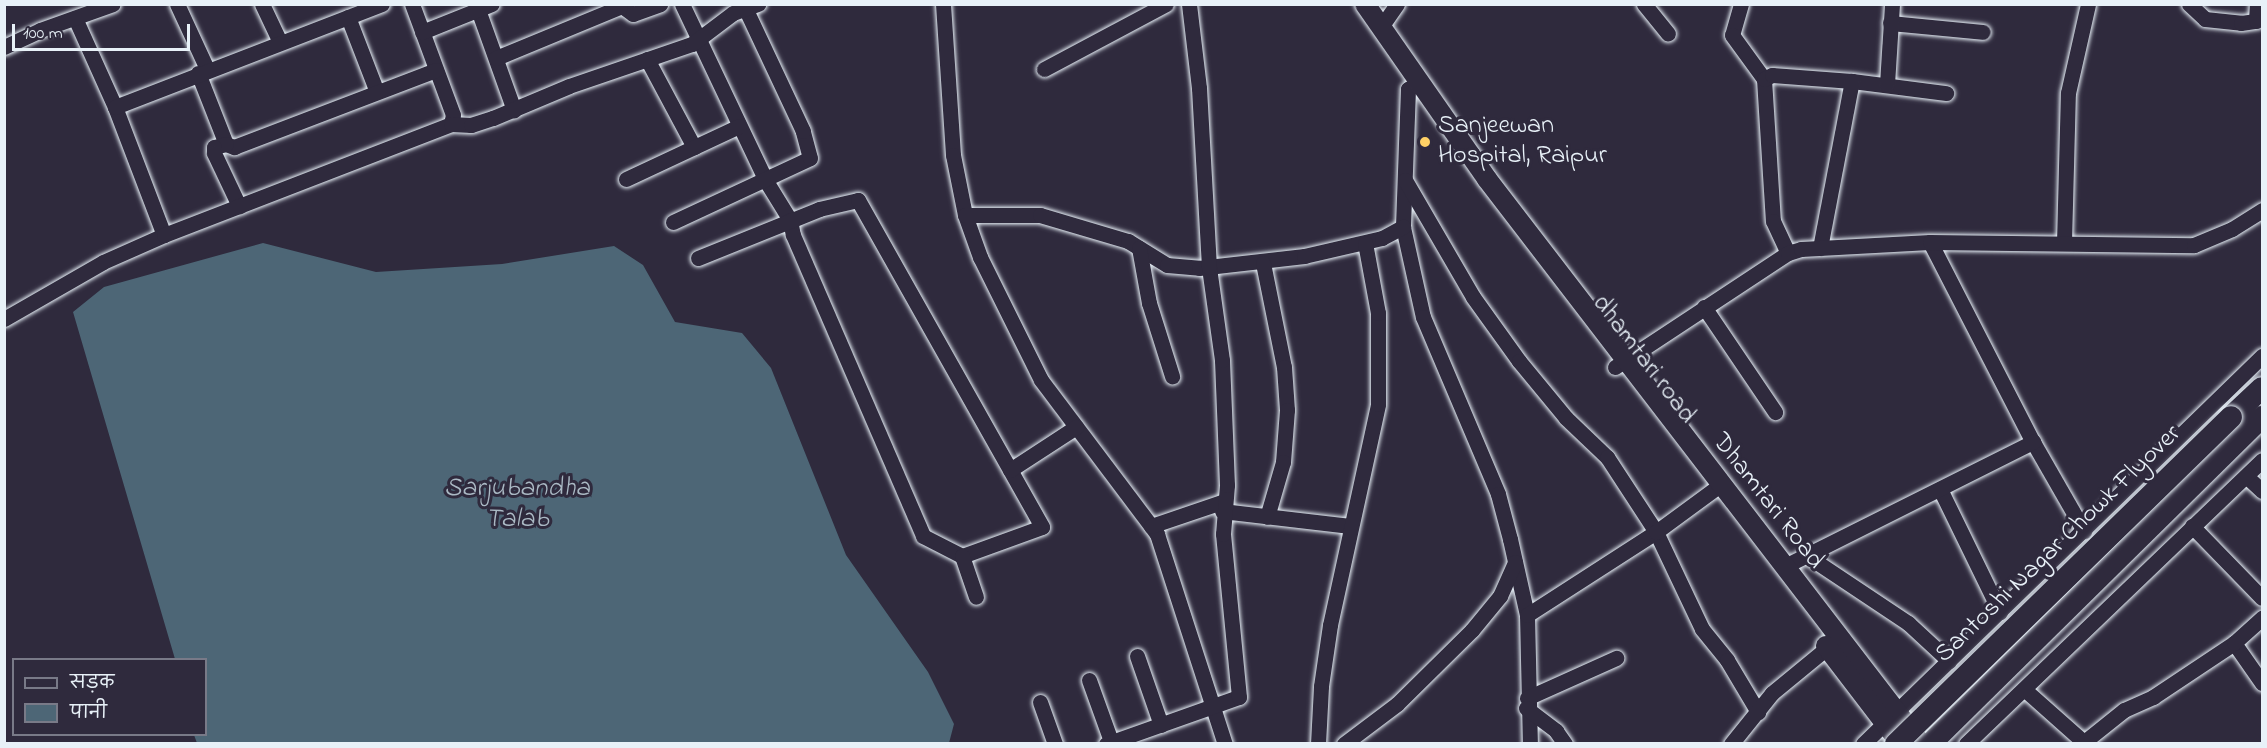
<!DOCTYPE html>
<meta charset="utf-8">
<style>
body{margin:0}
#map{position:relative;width:2267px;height:748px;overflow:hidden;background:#2f2a3d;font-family:"Indie Flower","Playpen Sans Deva",sans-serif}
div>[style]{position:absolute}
.water>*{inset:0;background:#4d6676}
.roads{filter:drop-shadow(0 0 2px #e8f1f8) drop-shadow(0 0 2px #e8f1f8)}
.minor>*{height:15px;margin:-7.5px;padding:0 7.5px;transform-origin:7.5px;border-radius:7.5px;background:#2f2a3d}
.major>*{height:20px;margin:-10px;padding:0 10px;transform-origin:10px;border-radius:10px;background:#2f2a3d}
.highway>*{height:22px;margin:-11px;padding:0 11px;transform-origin:11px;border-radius:11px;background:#2f2a3d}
.bridges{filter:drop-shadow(0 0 2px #e8f1f8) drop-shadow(0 0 2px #e8f1f8)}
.highway-bridge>*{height:22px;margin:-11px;padding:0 11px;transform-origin:11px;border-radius:11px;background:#2f2a3d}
.dots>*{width:16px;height:16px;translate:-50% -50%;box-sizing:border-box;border:3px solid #2f2a3d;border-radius:50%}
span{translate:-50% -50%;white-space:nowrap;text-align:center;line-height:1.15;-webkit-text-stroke:6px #2f2a3d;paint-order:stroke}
.poi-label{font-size:26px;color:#e8f1f8}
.left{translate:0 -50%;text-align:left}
.street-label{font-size:26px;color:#e8f1f8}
.water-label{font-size:27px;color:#aab9c4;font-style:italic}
.frame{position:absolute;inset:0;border:6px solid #e8f1f8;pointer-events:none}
.legend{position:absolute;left:12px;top:658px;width:195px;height:78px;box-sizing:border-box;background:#2f2a3d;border:2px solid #797a88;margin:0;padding:8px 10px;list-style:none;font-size:18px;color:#e8f1f8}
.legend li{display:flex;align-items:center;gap:12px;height:30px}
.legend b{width:30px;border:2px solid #797a88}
.scale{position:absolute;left:12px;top:24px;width:178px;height:27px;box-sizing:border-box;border:3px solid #e8f1f8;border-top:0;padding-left:8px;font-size:18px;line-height:21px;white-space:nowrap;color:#e8f1f8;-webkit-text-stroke:4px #2f2a3d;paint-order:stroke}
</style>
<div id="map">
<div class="water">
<div style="clip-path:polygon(263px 243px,376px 272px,502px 264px,614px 246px,643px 265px,675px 322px,742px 333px,771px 368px,846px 555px,928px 672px,954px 724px,949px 743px,197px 743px,194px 735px,206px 734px,206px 660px,175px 659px,73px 312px,104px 287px)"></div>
</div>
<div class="roads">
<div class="minor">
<div style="left:177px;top:4px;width:72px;rotate:65.2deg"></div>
<div style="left:262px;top:4px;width:42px;rotate:64.7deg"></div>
<div style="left:412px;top:4px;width:118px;rotate:69.7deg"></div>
<div style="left:453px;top:115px;width:9px;rotate:103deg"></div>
<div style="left:476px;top:4px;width:113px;rotate:70.3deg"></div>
<div style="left:619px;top:4px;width:17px;rotate:36deg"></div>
<div style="left:633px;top:14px;width:29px;rotate:-20deg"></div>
<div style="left:682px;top:4px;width:196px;rotate:64.6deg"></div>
<div style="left:766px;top:181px;width:46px;rotate:58.4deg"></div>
<div style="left:790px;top:220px;width:15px;rotate:79deg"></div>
<div style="left:793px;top:235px;width:328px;rotate:66.6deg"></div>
<div style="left:923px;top:536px;width:44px;rotate:27.1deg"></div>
<div style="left:943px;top:4px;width:151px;rotate:86.2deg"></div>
<div style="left:953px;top:155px;width:61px;rotate:78.7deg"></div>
<div style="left:965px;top:215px;width:45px;rotate:70.3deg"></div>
<div style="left:980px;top:257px;width:137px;rotate:63.6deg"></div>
<div style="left:1041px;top:380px;width:193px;rotate:53deg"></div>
<div style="left:1157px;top:534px;width:221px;rotate:72.1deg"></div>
<div style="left:1644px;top:4px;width:38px;rotate:51deg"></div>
<div style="left:1741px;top:4px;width:32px;rotate:106deg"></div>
<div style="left:1732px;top:35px;width:54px;rotate:54deg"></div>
<div style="left:1764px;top:79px;width:142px;rotate:86.4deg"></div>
<div style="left:1773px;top:221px;width:35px;rotate:65deg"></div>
<div style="left:2189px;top:4px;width:22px;rotate:43deg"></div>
<div style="left:2205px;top:19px;width:36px;rotate:6deg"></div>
<div style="left:2241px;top:23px;width:15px;rotate:-8deg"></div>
<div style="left:2256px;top:21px;width:17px;rotate:-87deg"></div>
<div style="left:348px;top:17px;width:80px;rotate:68.9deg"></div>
<div style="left:75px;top:18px;width:98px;rotate:65.8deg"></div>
<div style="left:115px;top:107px;width:137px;rotate:69.1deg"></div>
<div style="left:1890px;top:23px;width:93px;rotate:5.5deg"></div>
<div style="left:1381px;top:27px;width:28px;rotate:-55deg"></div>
<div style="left:422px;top:32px;width:75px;rotate:-21.8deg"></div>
<div style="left:4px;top:47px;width:40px;rotate:-25deg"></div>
<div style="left:40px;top:30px;width:77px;rotate:-19.6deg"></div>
<div style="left:496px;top:58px;width:134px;rotate:-22.4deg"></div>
<div style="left:647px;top:59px;width:100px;rotate:61.9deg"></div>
<div style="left:1044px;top:69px;width:138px;rotate:-28deg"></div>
<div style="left:198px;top:73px;width:76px;rotate:68.5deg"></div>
<div style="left:226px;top:144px;width:9px;rotate:21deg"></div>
<div style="left:234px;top:147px;width:216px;rotate:-20.9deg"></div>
<div style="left:1764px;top:79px;width:9px;rotate:-27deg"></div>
<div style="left:1772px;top:75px;width:80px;rotate:4.3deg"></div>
<div style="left:1852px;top:81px;width:95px;rotate:7.3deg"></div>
<div style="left:1420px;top:82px;width:14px;rotate:150deg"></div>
<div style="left:1408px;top:89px;width:138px;rotate:92.1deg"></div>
<div style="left:1403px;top:227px;width:92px;rotate:77.5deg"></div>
<div style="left:1423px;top:317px;width:192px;rotate:67deg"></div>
<div style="left:1498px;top:494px;width:47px;rotate:75.1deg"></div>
<div style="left:1510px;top:539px;width:78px;rotate:77.4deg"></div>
<div style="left:1527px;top:615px;width:129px;rotate:88.7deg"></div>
<div style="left:1887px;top:84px;width:80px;rotate:-86.4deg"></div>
<div style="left:115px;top:107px;width:286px;rotate:-21.1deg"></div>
<div style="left:226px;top:144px;width:12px;rotate:166deg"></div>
<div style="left:214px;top:147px;width:6px;rotate:90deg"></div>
<div style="left:214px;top:153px;width:59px;rotate:64.7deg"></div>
<div style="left:626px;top:179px;width:125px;rotate:-25.1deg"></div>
<div style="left:1405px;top:180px;width:135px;rotate:59.8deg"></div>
<div style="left:1473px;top:297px;width:79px;rotate:54.3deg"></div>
<div style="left:1519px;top:361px;width:74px;rotate:50.5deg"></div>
<div style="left:1566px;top:418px;width:57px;rotate:43.6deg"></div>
<div style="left:1607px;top:457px;width:90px;rotate:56.8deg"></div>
<div style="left:1656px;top:532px;width:107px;rotate:64.6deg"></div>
<div style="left:1702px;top:629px;width:40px;rotate:51deg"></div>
<div style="left:1727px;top:660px;width:61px;rotate:59.2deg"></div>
<div style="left:965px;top:215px;width:75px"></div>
<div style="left:1040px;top:215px;width:92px;rotate:16.5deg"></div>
<div style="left:1128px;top:241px;width:46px;rotate:31.6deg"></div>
<div style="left:1167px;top:265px;width:32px;rotate:5deg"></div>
<div style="left:1199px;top:268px;width:106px;rotate:-6.5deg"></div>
<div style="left:1304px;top:256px;width:80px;rotate:-13deg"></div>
<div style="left:1382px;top:238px;width:24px;rotate:-28deg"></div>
<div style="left:673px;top:222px;width:151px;rotate:-25deg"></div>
<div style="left:810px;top:158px;width:28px;rotate:-105deg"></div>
<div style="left:803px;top:131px;width:134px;rotate:-115.2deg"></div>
<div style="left:1930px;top:242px;width:225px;rotate:62.8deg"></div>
<div style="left:2033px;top:442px;width:103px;rotate:60.2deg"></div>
<div style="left:2064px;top:243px;width:150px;rotate:-88.5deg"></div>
<div style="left:2068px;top:93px;width:91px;rotate:-77.3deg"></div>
<div style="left:1139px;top:248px;width:56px;rotate:79.7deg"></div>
<div style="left:1149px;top:303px;width:77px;rotate:72.5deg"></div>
<div style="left:1820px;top:248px;width:170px;rotate:-79.2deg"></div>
<div style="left:698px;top:258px;width:131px;rotate:-22deg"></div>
<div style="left:819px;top:209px;width:40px;rotate:-13deg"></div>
<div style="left:858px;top:200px;width:375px;rotate:60.6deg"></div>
<div style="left:1042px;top:527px;width:85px;rotate:160.1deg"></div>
<div style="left:962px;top:556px;width:43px;rotate:71.1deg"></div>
<div style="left:1263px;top:263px;width:106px;rotate:78.6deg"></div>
<div style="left:1284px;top:367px;width:43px;rotate:86deg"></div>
<div style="left:1287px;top:410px;width:52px;rotate:94.4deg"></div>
<div style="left:1283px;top:462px;width:57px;rotate:106.2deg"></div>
<div style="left:1704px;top:307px;width:127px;rotate:55.9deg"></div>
<div style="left:4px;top:319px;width:114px;rotate:-29.9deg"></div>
<div style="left:103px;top:262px;width:67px;rotate:-23.9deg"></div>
<div style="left:164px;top:235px;width:308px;rotate:-21.1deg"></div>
<div style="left:451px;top:124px;width:20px;rotate:3deg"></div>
<div style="left:471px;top:125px;width:23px;rotate:-18deg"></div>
<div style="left:493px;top:118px;width:82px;rotate:-22.8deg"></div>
<div style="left:569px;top:86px;width:130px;rotate:-18.9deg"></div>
<div style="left:692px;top:44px;width:51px;rotate:-37.1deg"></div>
<div style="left:733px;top:13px;width:27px;rotate:-20deg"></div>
<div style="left:1615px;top:367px;width:207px;rotate:-33.4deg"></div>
<div style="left:1788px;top:253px;width:14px;rotate:-17deg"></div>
<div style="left:1801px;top:249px;width:129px;rotate:-3.1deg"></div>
<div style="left:1930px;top:242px;width:264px;rotate:0.7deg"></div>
<div style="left:2194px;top:245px;width:41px;rotate:-22.8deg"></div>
<div style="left:2232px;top:229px;width:36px;rotate:-32deg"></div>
<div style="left:1010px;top:470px;width:79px;rotate:-33.1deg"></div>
<div style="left:2246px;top:476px;width:22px;rotate:43deg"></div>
<div style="left:1940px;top:489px;width:137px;rotate:64deg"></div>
<div style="left:1222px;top:511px;width:129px;rotate:6.7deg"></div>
<div style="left:1151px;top:526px;width:75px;rotate:-18.7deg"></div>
<div style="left:2192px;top:526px;width:100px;rotate:45.8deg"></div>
<div style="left:1806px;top:555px;width:123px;rotate:33.7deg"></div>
<div style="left:1908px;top:623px;width:56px;rotate:42.8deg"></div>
<div style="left:1783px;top:567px;width:280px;rotate:-26.6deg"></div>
<div style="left:1527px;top:615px;width:153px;rotate:-32.8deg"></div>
<div style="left:1656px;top:532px;width:79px;rotate:-36.3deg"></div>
<div style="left:2234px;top:643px;width:49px;rotate:55deg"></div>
<div style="left:1137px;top:656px;width:73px;rotate:70.8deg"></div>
<div style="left:1089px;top:680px;width:68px;rotate:70.2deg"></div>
<div style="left:2024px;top:689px;width:83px;rotate:41.6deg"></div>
<div style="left:1527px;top:698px;width:98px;rotate:-24.2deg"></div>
<div style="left:1040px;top:702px;width:45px;rotate:70.3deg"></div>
<div style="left:1526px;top:708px;width:38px;rotate:37deg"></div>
<div style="left:1556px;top:731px;width:16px;rotate:55deg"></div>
<div style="left:2084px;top:742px;width:51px;rotate:-38.7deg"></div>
<div style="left:2124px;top:710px;width:32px;rotate:-24deg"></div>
<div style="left:2153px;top:697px;width:97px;rotate:-33.7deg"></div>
<div style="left:2234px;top:643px;width:38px;rotate:-42deg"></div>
<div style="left:1106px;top:744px;width:141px;rotate:-19.5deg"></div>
<div style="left:1239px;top:697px;width:164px;rotate:-95.6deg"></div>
<div style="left:1223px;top:534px;width:49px;rotate:-85.3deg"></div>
<div style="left:1227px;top:485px;width:125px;rotate:-92.3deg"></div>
<div style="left:1222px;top:360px;width:94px;rotate:-98deg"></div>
<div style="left:1209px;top:267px;width:179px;rotate:-93.2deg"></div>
<div style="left:1199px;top:88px;width:85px;rotate:-96.8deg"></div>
<div style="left:1318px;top:744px;width:58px;rotate:-87deg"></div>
<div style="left:1321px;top:686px;width:62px;rotate:-81.6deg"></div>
<div style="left:1330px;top:625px;width:226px;rotate:-77.7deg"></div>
<div style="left:1378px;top:404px;width:91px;rotate:-90deg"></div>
<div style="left:1378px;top:313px;width:71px;rotate:-100.5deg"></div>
<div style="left:1344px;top:744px;width:66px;rotate:-37deg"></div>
<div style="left:1397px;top:704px;width:105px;rotate:-44.6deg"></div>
<div style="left:1472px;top:630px;width:44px;rotate:-50.5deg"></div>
<div style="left:1500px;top:596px;width:37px;rotate:-66deg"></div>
<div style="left:1731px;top:744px;width:65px;rotate:-51.2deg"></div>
<div style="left:1772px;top:693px;width:72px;rotate:-39.4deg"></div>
<div style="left:1863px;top:744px;width:557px;rotate:-44.2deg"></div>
<div style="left:1966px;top:744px;width:410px;rotate:-43.8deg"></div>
</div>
<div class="major">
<div style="left:1365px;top:4px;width:213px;rotate:55.1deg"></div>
<div style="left:1487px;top:179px;width:709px;rotate:52.45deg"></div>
<div style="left:1826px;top:646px;width:123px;rotate:52.6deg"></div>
</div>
<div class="highway">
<div style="left:2231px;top:417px;width:42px;rotate:-43.1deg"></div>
<div style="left:1930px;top:744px;width:466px;rotate:-44.6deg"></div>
</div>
</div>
<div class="bridges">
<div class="highway-bridge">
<div style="left:1896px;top:744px;width:468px;rotate:-44.3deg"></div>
</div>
</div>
<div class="dots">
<div style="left:1425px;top:142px;background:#ffd166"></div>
</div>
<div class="poi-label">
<span class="left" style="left:1438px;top:142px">Sanjeewan<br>Hospital, Raipur</span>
</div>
<div class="street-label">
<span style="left:1643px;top:360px;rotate:53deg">dhamtari road</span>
<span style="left:1767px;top:502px;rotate:52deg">Dhamtari Road</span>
<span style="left:2059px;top:545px;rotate:-44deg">Santoshi Nagar Chowk Flyover</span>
</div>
<div class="water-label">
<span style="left:517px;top:504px">Sarjubandha<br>Talab</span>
</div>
<div class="frame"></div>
<ul class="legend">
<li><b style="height:8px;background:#2f2a3d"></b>सड़क</li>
<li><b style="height:16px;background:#4d6676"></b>पानी</li>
</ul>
<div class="scale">100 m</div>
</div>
